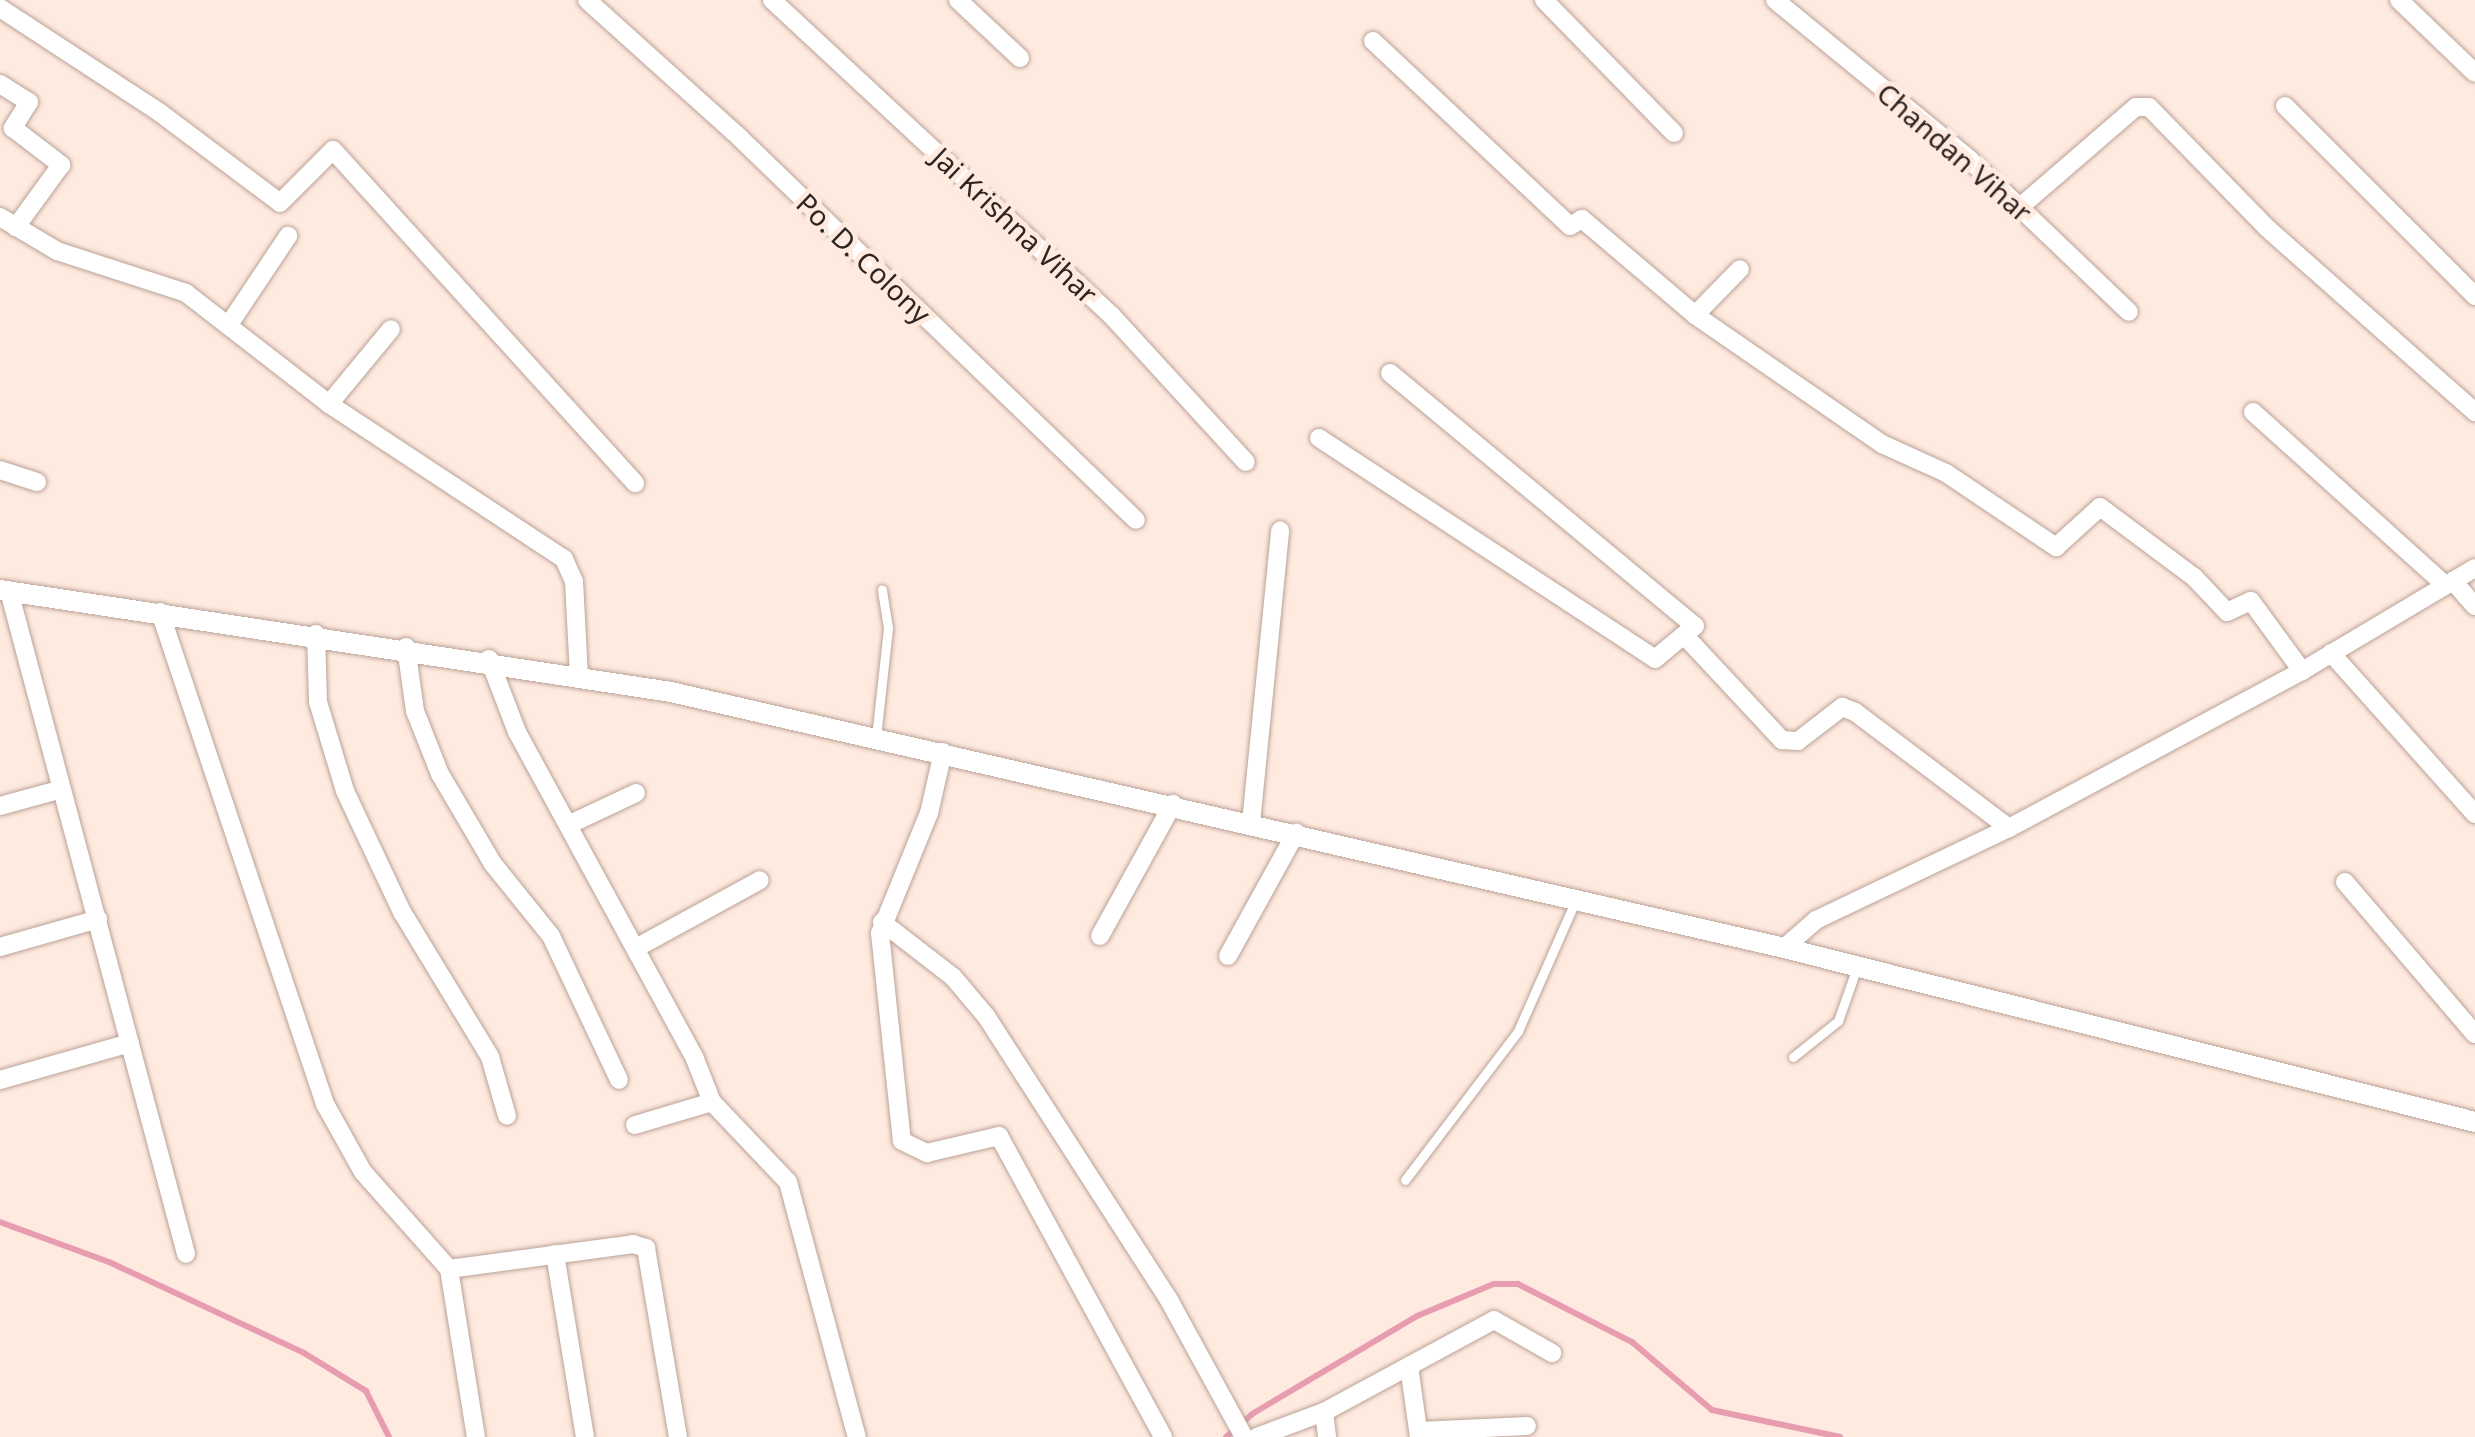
<!DOCTYPE html>
<style>
body{margin:0}
#map{position:relative;width:2475px;height:1437px;overflow:hidden;background:#ffeae0;font-family:"Noto Sans",sans-serif}
div>[style]{position:absolute}
.stream>*{height:6px;margin:-3px;padding:0 3px;transform-origin:3px;border-radius:3px;background:#e89cb0}
.roads{filter:drop-shadow(0 0 2px #baa296) drop-shadow(0 0 2px #baa296)}
.service>*{height:9px;margin:-4.5px;padding:0 4.5px;transform-origin:4.5px;border-radius:4.5px;background:#fff}
.minor>*{height:18px;margin:-9px;padding:0 9px;transform-origin:9px;border-radius:9px;background:#fff}
.tertiary>*{height:20px;margin:-10px;padding:0 10px;transform-origin:10px;border-radius:10px;background:#fff}
span{translate:-50% -50%;white-space:nowrap;text-align:center;line-height:1.15;-webkit-text-stroke:10px #ffeae0;paint-order:stroke}
.street-label{font-size:28px;color:#2e2420}
</style>
<div id="map">
<div class="stream">
<div style="left:0;top:1222px;width:116px;rotate:20.2deg"></div>
<div style="left:109px;top:1262px;width:215px;rotate:25deg"></div>
<div style="left:304px;top:1353px;width:73px;rotate:31.5deg"></div>
<div style="left:366px;top:1391px;width:51px;rotate:63.4deg"></div>
<div style="left:1226px;top:1437px;width:35px;rotate:-41deg"></div>
<div style="left:1252px;top:1414px;width:192px;rotate:-30.7deg"></div>
<div style="left:1417px;top:1316px;width:83px;rotate:-22.6deg"></div>
<div style="left:1494px;top:1284px;width:24px"></div>
<div style="left:1518px;top:1284px;width:128px;rotate:27deg"></div>
<div style="left:1632px;top:1342px;width:105px;rotate:40.4deg"></div>
<div style="left:1712px;top:1410px;width:131px;rotate:11.9deg"></div>
</div>
<div class="roads">
<div class="service">
<div style="left:876px;top:737px;width:110px;rotate:-83.7deg"></div>
<div style="left:888px;top:628px;width:39px;rotate:-99deg"></div>
<div style="left:1793px;top:1057px;width:58px;rotate:-38.7deg"></div>
<div style="left:1838px;top:1021px;width:57px;rotate:-70.6deg"></div>
<div style="left:1405px;top:1180px;width:187px;rotate:-52.8deg"></div>
<div style="left:1518px;top:1031px;width:141px;rotate:-66.2deg"></div>
</div>
<div class="minor">
<div style="left:587px;top:0;width:206px;rotate:42deg"></div>
<div style="left:740px;top:138px;width:550px;rotate:43.97deg"></div>
<div style="left:772px;top:0;width:464px;rotate:42.9deg"></div>
<div style="left:1112px;top:316px;width:198px;rotate:47.5deg"></div>
<div style="left:958px;top:0;width:85px;rotate:43.1deg"></div>
<div style="left:1544px;top:0;width:186px;rotate:45.7deg"></div>
<div style="left:1775px;top:0;width:251px;rotate:39.3deg"></div>
<div style="left:1969px;top:159px;width:221px;rotate:43.7deg"></div>
<div style="left:2399px;top:0;width:105px;rotate:43.8deg"></div>
<div style="left:0;top:8px;width:190px;rotate:33.2deg"></div>
<div style="left:159px;top:112px;width:151px;rotate:36.9deg"></div>
<div style="left:280px;top:203px;width:75px;rotate:-45deg"></div>
<div style="left:333px;top:150px;width:450px;rotate:47.8deg"></div>
<div style="left:1373px;top:41px;width:270px;rotate:43.2deg"></div>
<div style="left:1570px;top:226px;width:14px;rotate:-30deg"></div>
<div style="left:1582px;top:219px;width:148px;rotate:40.3deg"></div>
<div style="left:1695px;top:315px;width:227px;rotate:34.6deg"></div>
<div style="left:1882px;top:444px;width:70px;rotate:24.4deg"></div>
<div style="left:1946px;top:473px;width:133px;rotate:33.9deg"></div>
<div style="left:2056px;top:547px;width:59px;rotate:-42.3deg"></div>
<div style="left:2100px;top:507px;width:117px;rotate:36.7deg"></div>
<div style="left:2194px;top:577px;width:48px;rotate:46.7deg"></div>
<div style="left:2227px;top:612px;width:26px;rotate:-25deg"></div>
<div style="left:2251px;top:601px;width:87px;rotate:53.9deg"></div>
<div style="left:0;top:84px;width:34px;rotate:32deg"></div>
<div style="left:29px;top:102px;width:31px;rotate:122deg"></div>
<div style="left:13px;top:128px;width:61px;rotate:37.6deg"></div>
<div style="left:61px;top:165px;width:77px;rotate:126deg"></div>
<div style="left:2285px;top:106px;width:269px;rotate:45deg"></div>
<div style="left:2020px;top:207px;width:153px;rotate:-40.8deg"></div>
<div style="left:2136px;top:107px;width:13px"></div>
<div style="left:2149px;top:107px;width:169px;rotate:45.7deg"></div>
<div style="left:2267px;top:228px;width:278px;rotate:41.5deg"></div>
<div style="left:0;top:217px;width:66px;rotate:30.8deg"></div>
<div style="left:57px;top:251px;width:136px;rotate:18deg"></div>
<div style="left:186px;top:293px;width:181px;rotate:37.8deg"></div>
<div style="left:329px;top:404px;width:282px;rotate:33.4deg"></div>
<div style="left:564px;top:559px;width:24px;rotate:66deg"></div>
<div style="left:574px;top:581px;width:94px;rotate:87deg"></div>
<div style="left:1695px;top:315px;width:64px;rotate:-45.6deg"></div>
<div style="left:230px;top:323px;width:105px;rotate:-56.3deg"></div>
<div style="left:1390px;top:373px;width:396px;rotate:39.7deg"></div>
<div style="left:1695px;top:626px;width:14px;rotate:141deg"></div>
<div style="left:1684px;top:635px;width:144px;rotate:47deg"></div>
<div style="left:1782px;top:740px;width:16px;rotate:4deg"></div>
<div style="left:1798px;top:741px;width:56px;rotate:-37.7deg"></div>
<div style="left:1842px;top:707px;width:14px;rotate:21deg"></div>
<div style="left:1855px;top:712px;width:193px;rotate:37deg"></div>
<div style="left:329px;top:404px;width:97px;rotate:-50.4deg"></div>
<div style="left:2253px;top:412px;width:258px;rotate:42deg"></div>
<div style="left:1319px;top:438px;width:402px;rotate:33.3deg"></div>
<div style="left:1655px;top:659px;width:38px;rotate:-40deg"></div>
<div style="left:0;top:470px;width:39px;rotate:18deg"></div>
<div style="left:2453px;top:581px;width:33px;rotate:49deg"></div>
<div style="left:9px;top:591px;width:686px;rotate:75.05deg"></div>
<div style="left:160px;top:612px;width:519px;rotate:71.46deg"></div>
<div style="left:325px;top:1104px;width:78px;rotate:60.8deg"></div>
<div style="left:363px;top:1172px;width:130px;rotate:48.4deg"></div>
<div style="left:449px;top:1269px;width:170px;rotate:80.9deg"></div>
<div style="left:316px;top:634px;width:68px;rotate:88.3deg"></div>
<div style="left:318px;top:702px;width:93px;rotate:73.1deg"></div>
<div style="left:345px;top:791px;width:134px;rotate:64.8deg"></div>
<div style="left:402px;top:912px;width:170px;rotate:58.7deg"></div>
<div style="left:490px;top:1057px;width:61px;rotate:73.9deg"></div>
<div style="left:406px;top:647px;width:65px;rotate:82deg"></div>
<div style="left:415px;top:711px;width:68px;rotate:68.4deg"></div>
<div style="left:440px;top:774px;width:104px;rotate:59.5deg"></div>
<div style="left:493px;top:864px;width:92px;rotate:51.1deg"></div>
<div style="left:551px;top:936px;width:159px;rotate:64.7deg"></div>
<div style="left:2331px;top:653px;width:216px;rotate:48.2deg"></div>
<div style="left:489px;top:659px;width:78px;rotate:69deg"></div>
<div style="left:517px;top:732px;width:372px;rotate:61.4deg"></div>
<div style="left:695px;top:1059px;width:46px;rotate:68.4deg"></div>
<div style="left:712px;top:1102px;width:110px;rotate:46.5deg"></div>
<div style="left:788px;top:1182px;width:264px;rotate:74.9deg"></div>
<div style="left:943px;top:752px;width:63px;rotate:102.9deg"></div>
<div style="left:929px;top:813px;width:130px;rotate:112.2deg"></div>
<div style="left:880px;top:933px;width:209px;rotate:84deg"></div>
<div style="left:902px;top:1141px;width:28px;rotate:26deg"></div>
<div style="left:927px;top:1153px;width:74px;rotate:-13.3deg"></div>
<div style="left:999px;top:1136px;width:343px;rotate:61.4deg"></div>
<div style="left:0;top:806px;width:64px;rotate:-15.3deg"></div>
<div style="left:1251px;top:823px;width:294px;rotate:-84.3deg"></div>
<div style="left:568px;top:825px;width:75px;rotate:-25.2deg"></div>
<div style="left:2345px;top:882px;width:200px;rotate:49.5deg"></div>
<div style="left:882px;top:922px;width:90px;rotate:37.8deg"></div>
<div style="left:953px;top:977px;width:51px;rotate:49.8deg"></div>
<div style="left:986px;top:1016px;width:338px;rotate:57.2deg"></div>
<div style="left:1169px;top:1300px;width:156px;rotate:61.3deg"></div>
<div style="left:1100px;top:936px;width:151px;rotate:-61.1deg"></div>
<div style="left:0;top:947px;width:102px;rotate:-15.9deg"></div>
<div style="left:636px;top:948px;width:141px;rotate:-28.7deg"></div>
<div style="left:1784px;top:948px;width:43px;rotate:-41.2deg"></div>
<div style="left:1816px;top:920px;width:214px;rotate:-25.5deg"></div>
<div style="left:2009px;top:828px;width:332px;rotate:-28.2deg"></div>
<div style="left:2302px;top:671px;width:201px;rotate:-30.8deg"></div>
<div style="left:1228px;top:956px;width:141px;rotate:-61.1deg"></div>
<div style="left:0;top:1080px;width:135px;rotate:-15.9deg"></div>
<div style="left:635px;top:1125px;width:80px;rotate:-16.6deg"></div>
<div style="left:555px;top:1254px;width:185px;rotate:80.7deg"></div>
<div style="left:449px;top:1269px;width:186px;rotate:-7.7deg"></div>
<div style="left:633px;top:1244px;width:14px;rotate:17deg"></div>
<div style="left:646px;top:1248px;width:192px;rotate:80.4deg"></div>
<div style="left:1409px;top:1366px;width:72px;rotate:82deg"></div>
<div style="left:1324px;top:1412px;width:25px;rotate:83deg"></div>
<div style="left:1419px;top:1431px;width:108px;rotate:-2.7deg"></div>
<div style="left:1257px;top:1437px;width:72px;rotate:-20.5deg"></div>
<div style="left:1324px;top:1412px;width:193px;rotate:-28.4deg"></div>
<div style="left:1494px;top:1320px;width:67px;rotate:29.6deg"></div>
</div>
<div class="tertiary">
<div style="left:0;top:590px;width:679px;rotate:8.64deg"></div>
<div style="left:671px;top:692px;width:1142px;rotate:12.95deg"></div>
<div style="left:1784px;top:948px;width:713px;rotate:14.13deg"></div>
</div>
</div>
<div class="street-label">
<span style="left:1955px;top:152px;rotate:41deg">Chandan Vihar</span>
<span style="left:1015px;top:225px;rotate:43deg">Jai Krishna Vihar</span>
<span style="left:864px;top:258px;rotate:44deg">Po. D. Colony</span>
</div>
</div>
